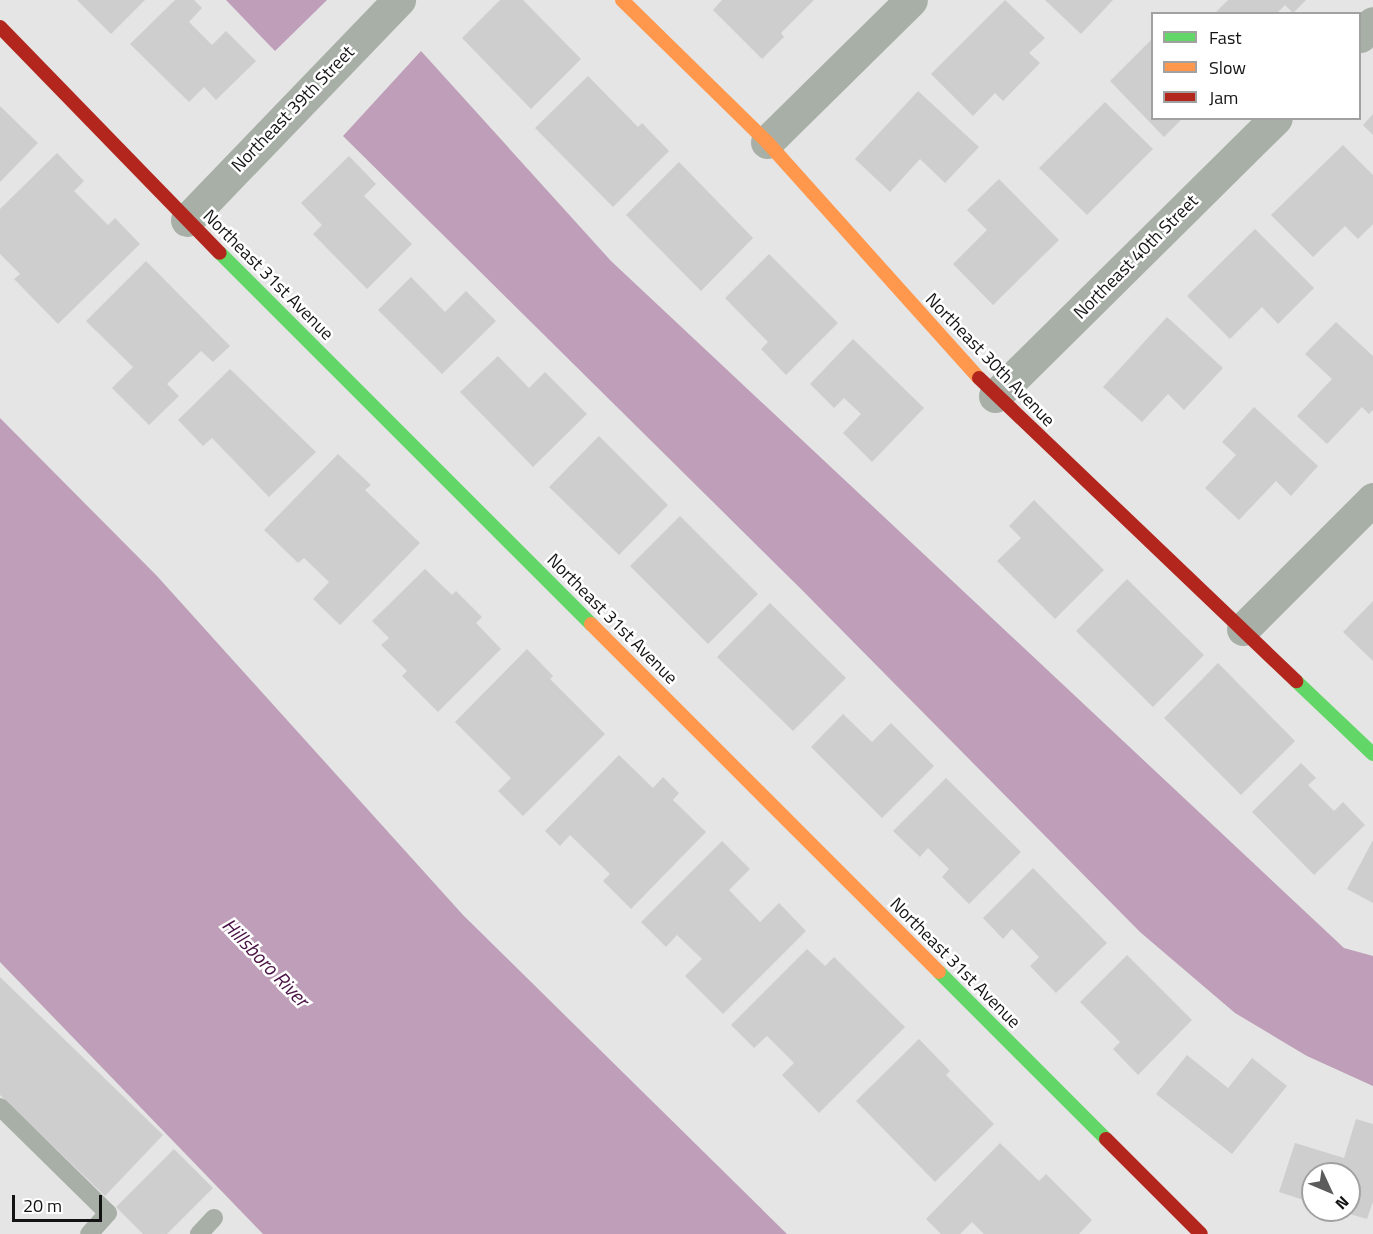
<!DOCTYPE html>
<style>
body{margin:0}
#map{position:relative;width:1373px;height:1234px;overflow:hidden;background:#e4e5e4;font-family:"Titillium Web",sans-serif}
div>[style]{position:absolute}
.water>*{inset:0;background:#be9eb8}
.building>*{inset:0;background:#cdcecd}
.lane>*{height:18px;margin:-9px;padding:0 9px;transform-origin:9px;border-radius:9px;background:#a7afa6}
.street>*{height:33px;margin:-16.5px;padding:0 16.5px;transform-origin:16.5px;border-radius:16.5px;background:#a7afa6}
.fast>*{height:14px;margin:-7px;padding:0 7px;transform-origin:7px;border-radius:7px;background:#63d668}
.slow>*{height:14px;margin:-7px;padding:0 7px;transform-origin:7px;border-radius:7px;background:#ff974d}
.jam>*{height:14px;margin:-7px;padding:0 7px;transform-origin:7px;border-radius:7px;background:#b3261e}
span{translate:-50% -50%;white-space:nowrap;text-align:center;line-height:1.15;-webkit-text-stroke:5px #fff;paint-order:stroke}
.street-label{font-size:18px;color:#121312}
.water-label{font-size:20px;color:#4a1144;font-style:italic}
.legend{position:absolute;left:1151px;top:12px;width:210px;height:108px;box-sizing:border-box;background:#fff;border:2px solid #a0a1a0;margin:0;padding:8px 10px;list-style:none;font-size:18px;color:#121312}
.legend li{display:flex;align-items:center;gap:12px;height:30px}
.legend b{width:30px;border:2px solid #a0a1a0}
.north{position:absolute;left:1301px;top:1162px;width:60px;height:60px;box-sizing:border-box;background:#fff;border:2px solid #a0a1a0;border-radius:50%;rotate:134deg;font-size:16px;font-weight:700;line-height:24px;text-align:center;color:#121312}
.north::after{content:'';display:block;margin:auto;width:21px;height:27px;background:#5c5c5c;clip-path:polygon(50% 0,100% 100%,50% 72%,0 100%)}
.scale{position:absolute;left:12px;top:1195px;width:90px;height:27px;box-sizing:border-box;border:3px solid #121312;border-top:0;padding-left:8px;font-size:18px;line-height:21px;white-space:nowrap;color:#121312;-webkit-text-stroke:4px #fff;paint-order:stroke}
</style>
<div id="map">
<div class="water">
<div style="clip-path:polygon(226px 0,327px 0,275px 51px)"></div>
<div style="clip-path:polygon(421px 51px,611px 261px,1344px 948px,1373px 956px,1373px 1086px,1307px 1056px,1235px 1013px,1140px 932px,801px 589px,343px 136px)"></div>
<div style="clip-path:polygon(0 418px,157px 576px,463px 915px,787px 1234px,263px 1234px,0 962px)"></div>
</div>
<div class="building">
<div style="clip-path:polygon(77px 0,145px 0,111px 34px)"></div>
<div style="clip-path:polygon(175px 0,194px 0,202px 8px,189px 22px,212px 45px,226px 31px,256px 61px,216px 100px,204px 87px,189px 102px,130px 44px)"></div>
<div style="clip-path:polygon(500px 0,523px 0,581px 59px,531px 109px,462px 38px)"></div>
<div style="clip-path:polygon(722px 0,814px 0,781px 33px,784px 37px,762px 59px,713px 10px)"></div>
<div style="clip-path:polygon(1005px 0,1045px 38px,1029px 53px,1040px 63px,1003px 101px,995px 93px,973px 116px,931px 74px)"></div>
<div style="clip-path:polygon(1045px 0,1113px 0,1081px 34px)"></div>
<div style="clip-path:polygon(1228px 0,1306px 0,1293px 13px,1285px 5px,1276px 14px,1214px 14px)"></div>
<div style="clip-path:polygon(1152px 39px,1152px 118px,1183px 118px,1164px 137px,1110px 81px)"></div>
<div style="clip-path:polygon(588px 76px,638px 127px,642px 123px,669px 151px,613px 207px,535px 128px)"></div>
<div style="clip-path:polygon(918px 91px,979px 147px,945px 183px,920px 159px,890px 192px,855px 159px)"></div>
<div style="clip-path:polygon(1105px 102px,1153px 149px,1087px 215px,1039px 168px)"></div>
<div style="clip-path:polygon(0 106px,38px 143px,0 182px)"></div>
<div style="clip-path:polygon(1373px 114px,1373px 135px,1363px 125px)"></div>
<div style="clip-path:polygon(1343px 145px,1373px 175px,1373px 224px,1358px 239px,1345px 226px,1313px 257px,1271px 215px)"></div>
<div style="clip-path:polygon(57px 153px,84px 181px,74px 191px,108px 225px,115px 218px,140px 244px,58px 324px,14px 279px,20px 274px,0 254px,0 209px)"></div>
<div style="clip-path:polygon(349px 156px,376px 184px,364px 196px,412px 244px,367px 289px,313px 234px,322px 225px,301px 203px)"></div>
<div style="clip-path:polygon(679px 162px,753px 238px,701px 291px,626px 215px)"></div>
<div style="clip-path:polygon(999px 179px,1059px 240px,993px 305px,953px 264px,987px 230px,967px 210px)"></div>
<div style="clip-path:polygon(1255px 229px,1314px 288px,1278px 324px,1262px 307px,1230px 339px,1187px 296px)"></div>
<div style="clip-path:polygon(769px 254px,838px 323px,786px 375px,761px 349px,768px 342px,725px 298px)"></div>
<div style="clip-path:polygon(146px 261px,230px 346px,213px 362px,201px 351px,167px 384px,179px 396px,149px 425px,112px 388px,133px 367px,86px 321px)"></div>
<div style="clip-path:polygon(411px 277px,445px 312px,466px 291px,496px 321px,442px 374px,378px 310px)"></div>
<div style="clip-path:polygon(1167px 317px,1223px 368px,1184px 410px,1168px 394px,1142px 422px,1103px 387px)"></div>
<div style="clip-path:polygon(1336px 322px,1373px 356px,1373px 410px,1369px 414px,1362px 407px,1327px 444px,1297px 416px,1332px 379px,1305px 354px)"></div>
<div style="clip-path:polygon(853px 339px,924px 408px,872px 462px,843px 433px,861px 414px,844px 398px,834px 408px,810px 384px)"></div>
<div style="clip-path:polygon(498px 356px,529px 388px,545px 372px,587px 414px,533px 467px,460px 392px)"></div>
<div style="clip-path:polygon(230px 369px,316px 452px,269px 497px,212px 438px,203px 446px,178px 420px)"></div>
<div style="clip-path:polygon(1254px 407px,1318px 466px,1291px 496px,1276px 481px,1239px 520px,1205px 488px,1236px 455px,1222px 442px)"></div>
<div style="clip-path:polygon(599px 436px,668px 505px,619px 555px,549px 487px)"></div>
<div style="clip-path:polygon(338px 454px,371px 485px,365px 490px,420px 543px,340px 625px,313px 599px,329px 582px,304px 558px,298px 563px,264px 530px)"></div>
<div style="clip-path:polygon(1034px 500px,1104px 570px,1055px 619px,997px 561px,1021px 538px,1009px 526px)"></div>
<div style="clip-path:polygon(680px 516px,758px 594px,708px 644px,630px 566px)"></div>
<div style="clip-path:polygon(425px 569px,452px 595px,456px 591px,482px 617px,476px 623px,501px 649px,438px 712px,402px 676px,407px 671px,381px 645px,389px 638px,372px 621px)"></div>
<div style="clip-path:polygon(1127px 579px,1204px 655px,1153px 707px,1076px 631px)"></div>
<div style="clip-path:polygon(1373px 601px,1373px 661px,1343px 632px)"></div>
<div style="clip-path:polygon(770px 603px,846px 678px,793px 731px,717px 657px)"></div>
<div style="clip-path:polygon(527px 649px,553px 676px,550px 679px,605px 734px,523px 816px,498px 791px,511px 778px,455px 722px)"></div>
<div style="clip-path:polygon(1218px 663px,1295px 741px,1241px 795px,1164px 718px)"></div>
<div style="clip-path:polygon(843px 714px,872px 742px,891px 723px,934px 766px,882px 818px,811px 747px)"></div>
<div style="clip-path:polygon(619px 755px,653px 788px,663px 777px,679px 793px,673px 800px,706px 832px,631px 909px,603px 881px,610px 874px,570px 835px,560px 846px,545px 831px)"></div>
<div style="clip-path:polygon(1301px 763px,1316px 778px,1308px 785px,1334px 811px,1343px 802px,1365px 825px,1314px 875px,1252px 812px)"></div>
<div style="clip-path:polygon(946px 778px,1021px 852px,969px 904px,942px 877px,949px 869px,928px 848px,920px 857px,893px 831px)"></div>
<div style="clip-path:polygon(1373px 840px,1373px 903px,1347px 889px)"></div>
<div style="clip-path:polygon(722px 841px,750px 869px,729px 890px,760px 922px,779px 903px,806px 931px,723px 1014px,685px 976px,702px 959px,677px 935px,666px 947px,641px 922px)"></div>
<div style="clip-path:polygon(1033px 868px,1107px 943px,1056px 993px,1030px 966px,1039px 957px,1012px 929px,1003px 939px,983px 918px)"></div>
<div style="clip-path:polygon(807px 949px,825px 966px,834px 957px,905px 1027px,819px 1113px,782px 1075px,794px 1063px,767px 1036px,754px 1048px,731px 1025px)"></div>
<div style="clip-path:polygon(1127px 955px,1192px 1020px,1138px 1075px,1113px 1049px,1120px 1042px,1080px 1002px)"></div>
<div style="clip-path:polygon(0 977px,163px 1135px,105px 1196px,0 1095px)"></div>
<div style="clip-path:polygon(919px 1039px,950px 1071px,946px 1075px,994px 1124px,935px 1182px,856px 1101px)"></div>
<div style="clip-path:polygon(1187px 1055px,1228px 1088px,1252px 1058px,1287px 1086px,1232px 1154px,1156px 1094px)"></div>
<div style="clip-path:polygon(1356px 1119px,1373px 1124px,1373px 1202px,1367px 1219px,1339px 1211px,1349px 1210px,1349px 1174px,1313px 1174px,1313px 1203px,1279px 1192px,1295px 1143px,1344px 1158px)"></div>
<div style="clip-path:polygon(1000px 1143px,1039px 1181px,1046px 1174px,1092px 1220px,1079px 1234px,984px 1234px,972px 1222px,960px 1234px,941px 1234px,926px 1219px)"></div>
<div style="clip-path:polygon(174px 1149px,213px 1188px,167px 1234px,143px 1234px,116px 1207px)"></div>
</div>
<div class="lane">
<div style="left:0;top:1107px;width:151px;rotate:44.5deg"></div>
<div style="left:108px;top:1213px;width:28px;rotate:132deg"></div>
<div style="left:199px;top:1234px;width:22px;rotate:-47deg"></div>
</div>
<div class="street">
<div style="left:1360px;top:36px;width:18px;rotate:-45deg"></div>
<div style="left:767px;top:142px;width:202px;rotate:-44.6deg"></div>
<div style="left:187px;top:220px;width:306px;rotate:-46.1deg"></div>
<div style="left:995px;top:396px;width:395px;rotate:-44.7deg"></div>
<div style="left:1243px;top:629px;width:184px;rotate:-45deg"></div>
</div>
<div class="fast">
<div style="left:220px;top:253px;width:525px;rotate:45deg"></div>
<div style="left:1296px;top:681px;width:106px;rotate:43.5deg"></div>
<div style="left:939px;top:972px;width:236px;rotate:45deg"></div>
</div>
<div class="slow">
<div style="left:622px;top:0;width:203px;rotate:44.4deg"></div>
<div style="left:767px;top:142px;width:317px;rotate:48.1deg"></div>
<div style="left:591px;top:624px;width:492px;rotate:45deg"></div>
</div>
<div class="jam">
<div style="left:0;top:27px;width:315px;rotate:45.8deg"></div>
<div style="left:979px;top:378px;width:439px;rotate:43.7deg"></div>
<div style="left:1106px;top:1139px;width:134px;rotate:45deg"></div>
</div>
<div class="street-label">
<span style="left:293px;top:109px;rotate:-46deg">Northeast 39th Street</span>
<span style="left:1136px;top:257px;rotate:-45deg">Northeast 40th Street</span>
<span style="left:268px;top:275px;rotate:45deg">Northeast 31st Avenue</span>
<span style="left:990px;top:360px;rotate:46deg">Northeast 30th Avenue</span>
<span style="left:612px;top:619px;rotate:45deg">Northeast 31st Avenue</span>
<span style="left:955px;top:963px;rotate:45deg">Northeast 31st Avenue</span>
</div>
<div class="water-label">
<span style="left:266px;top:962px;rotate:46deg">Hillsboro River</span>
</div>
<ul class="legend">
<li><b style="height:8px;background:#63d668"></b>Fast</li>
<li><b style="height:8px;background:#ff974d"></b>Slow</li>
<li><b style="height:8px;background:#b3261e"></b>Jam</li>
</ul>
<div class="north">N</div>
<div class="scale">20 m</div>
</div>
